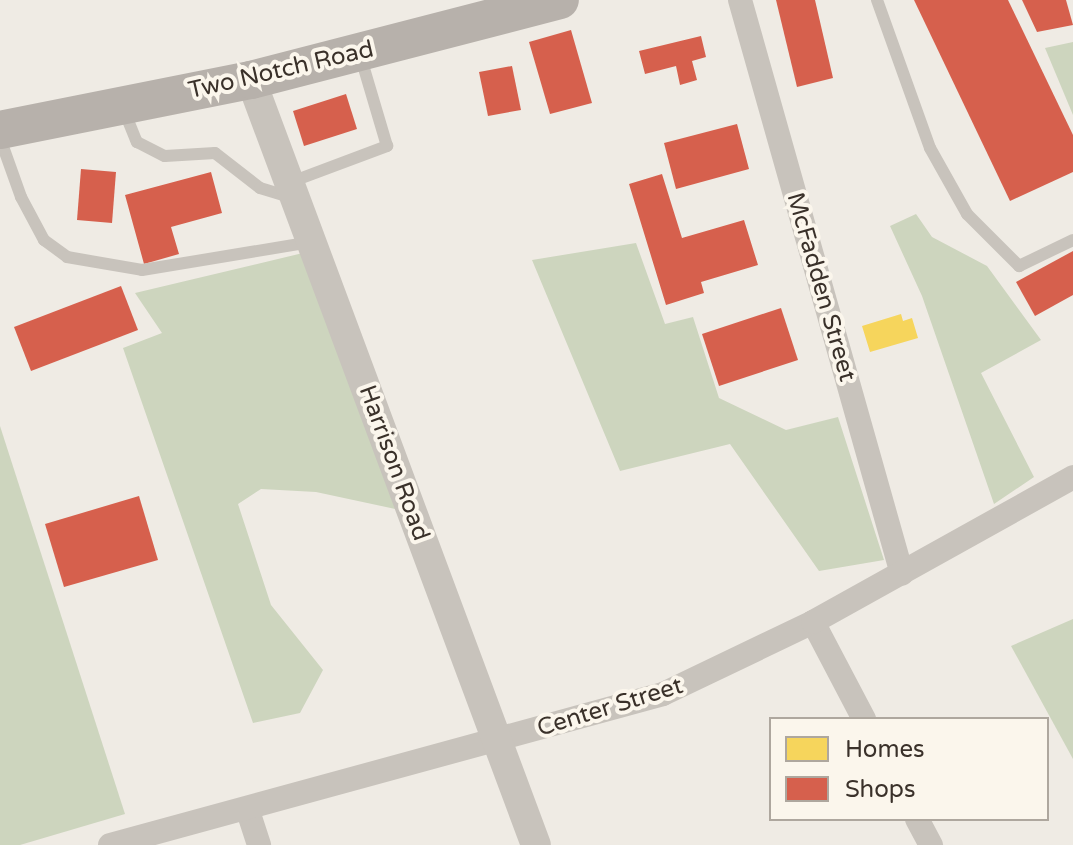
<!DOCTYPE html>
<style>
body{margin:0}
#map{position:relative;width:1073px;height:845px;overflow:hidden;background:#efebe4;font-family:"Varela Round",sans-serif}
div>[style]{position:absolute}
.green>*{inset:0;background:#cdd5be}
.homes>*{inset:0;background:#f6d55c}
.shops>*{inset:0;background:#d6604d}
.service>*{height:12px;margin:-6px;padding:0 6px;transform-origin:6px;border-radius:6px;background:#c8c3bc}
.minor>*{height:24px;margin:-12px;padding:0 12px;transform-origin:12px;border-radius:12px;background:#c8c3bc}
.tertiary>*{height:30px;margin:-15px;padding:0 15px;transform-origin:15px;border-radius:15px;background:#c8c3bc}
.primary>*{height:38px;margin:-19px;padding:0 19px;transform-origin:19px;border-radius:19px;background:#b7b1ab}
span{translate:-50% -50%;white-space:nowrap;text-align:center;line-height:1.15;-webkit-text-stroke:8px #fbf6ec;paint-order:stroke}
.street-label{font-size:24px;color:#3a312a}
.legend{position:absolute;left:769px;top:717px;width:280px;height:104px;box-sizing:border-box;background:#fbf6ec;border:2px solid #aea79e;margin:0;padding:10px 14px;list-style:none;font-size:24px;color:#3a312a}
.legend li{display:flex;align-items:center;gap:16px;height:40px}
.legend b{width:40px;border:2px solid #aea79e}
</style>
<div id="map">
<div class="green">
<div style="clip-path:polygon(1073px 42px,1073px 115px,1045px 48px)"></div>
<div style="clip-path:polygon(916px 214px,932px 237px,987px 266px,1041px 340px,981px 373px,1034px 477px,994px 504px,922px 296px,890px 226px)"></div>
<div style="clip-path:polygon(636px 243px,665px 324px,693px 317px,719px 398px,786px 430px,838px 417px,884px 560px,819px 571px,730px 444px,620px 471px,532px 260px)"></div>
<div style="clip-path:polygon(303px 253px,400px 510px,316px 492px,261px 489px,238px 504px,271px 605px,323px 670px,300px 713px,253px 723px,123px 348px,162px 333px,135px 293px)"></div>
<div style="clip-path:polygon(0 426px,125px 814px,20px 845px,0 845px)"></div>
<div style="clip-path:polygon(1073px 619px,1073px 759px,1011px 646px)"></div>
</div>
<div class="homes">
<div style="clip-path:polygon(901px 314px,903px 321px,912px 318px,918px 338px,870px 352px,862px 326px)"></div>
</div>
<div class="shops">
<div style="clip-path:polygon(776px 0,815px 0,833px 78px,797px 87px)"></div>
<div style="clip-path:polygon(914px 0,1008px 0,1073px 135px,1073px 172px,1010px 201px)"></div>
<div style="clip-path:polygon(1022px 0,1066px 0,1073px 25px,1037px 32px)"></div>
<div style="clip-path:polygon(571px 30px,592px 103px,550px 114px,529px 42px)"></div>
<div style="clip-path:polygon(701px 36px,706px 57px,692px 61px,697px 80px,680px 85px,676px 66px,645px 74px,639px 51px)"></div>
<div style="clip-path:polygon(512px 66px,521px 110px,488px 116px,479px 72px)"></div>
<div style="clip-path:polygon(346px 94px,357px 129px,304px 146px,293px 111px)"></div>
<div style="clip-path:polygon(737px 124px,749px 169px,676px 189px,664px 143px)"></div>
<div style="clip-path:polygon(81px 169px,116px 172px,112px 223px,77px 220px)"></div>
<div style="clip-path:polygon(211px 172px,222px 213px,171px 227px,179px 254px,144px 264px,125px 195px)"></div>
<div style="clip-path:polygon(662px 174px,682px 238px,744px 220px,758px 265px,701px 282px,704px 293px,666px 305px,629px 184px)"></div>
<div style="clip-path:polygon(1073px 251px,1073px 295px,1035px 316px,1016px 282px)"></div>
<div style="clip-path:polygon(121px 286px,138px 330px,31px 371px,14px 327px)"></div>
<div style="clip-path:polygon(781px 308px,798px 360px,719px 386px,702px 334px)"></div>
<div style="clip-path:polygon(139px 496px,158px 560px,64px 587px,45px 524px)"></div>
</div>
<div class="service">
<div style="left:877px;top:0;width:157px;rotate:70.3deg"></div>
<div style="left:930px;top:148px;width:76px;rotate:60.7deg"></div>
<div style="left:967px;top:214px;width:74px;rotate:45deg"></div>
<div style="left:1019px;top:266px;width:60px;rotate:-25.7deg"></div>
<div style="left:123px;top:108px;width:37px;rotate:68deg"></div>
<div style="left:137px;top:142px;width:31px;rotate:27deg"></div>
<div style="left:165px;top:156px;width:50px;rotate:-3.4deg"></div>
<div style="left:215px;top:153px;width:57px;rotate:37.9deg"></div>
<div style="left:260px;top:188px;width:31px;rotate:17deg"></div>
<div style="left:0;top:138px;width:63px;rotate:70.4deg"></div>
<div style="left:21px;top:197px;width:49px;rotate:61.9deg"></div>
<div style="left:44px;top:240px;width:29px;rotate:36deg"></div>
<div style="left:67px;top:257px;width:76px;rotate:9.8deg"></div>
<div style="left:142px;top:270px;width:172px;rotate:-9.4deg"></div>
<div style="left:291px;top:182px;width:103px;rotate:-20.6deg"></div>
<div style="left:387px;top:146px;width:95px;rotate:-106.5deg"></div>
</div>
<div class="minor">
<div style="left:740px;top:0;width:596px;rotate:74.24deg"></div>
<div style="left:813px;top:622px;width:110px;rotate:62.3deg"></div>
<div style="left:248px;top:811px;width:36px;rotate:72deg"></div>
<div style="left:917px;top:819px;width:30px;rotate:62deg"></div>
<div style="left:110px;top:845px;width:573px;rotate:-15.27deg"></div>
<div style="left:663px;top:694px;width:166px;rotate:-25.6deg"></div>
<div style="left:813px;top:622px;width:298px;rotate:-29.1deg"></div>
</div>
<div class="tertiary">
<div style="left:251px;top:80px;width:816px;rotate:69.57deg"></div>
</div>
<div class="primary">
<div style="left:0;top:130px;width:256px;rotate:-11.3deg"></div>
<div style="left:251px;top:80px;width:319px;rotate:-14.5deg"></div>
</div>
<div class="street-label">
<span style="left:281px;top:70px;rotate:-13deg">Two Notch Road</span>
<span style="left:821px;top:287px;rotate:74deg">McFadden Street</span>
<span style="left:394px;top:463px;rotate:70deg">Harrison Road</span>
<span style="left:610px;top:707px;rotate:-17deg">Center Street</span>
</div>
<ul class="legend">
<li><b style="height:22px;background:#f6d55c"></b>Homes</li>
<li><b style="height:22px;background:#d6604d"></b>Shops</li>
</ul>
</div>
